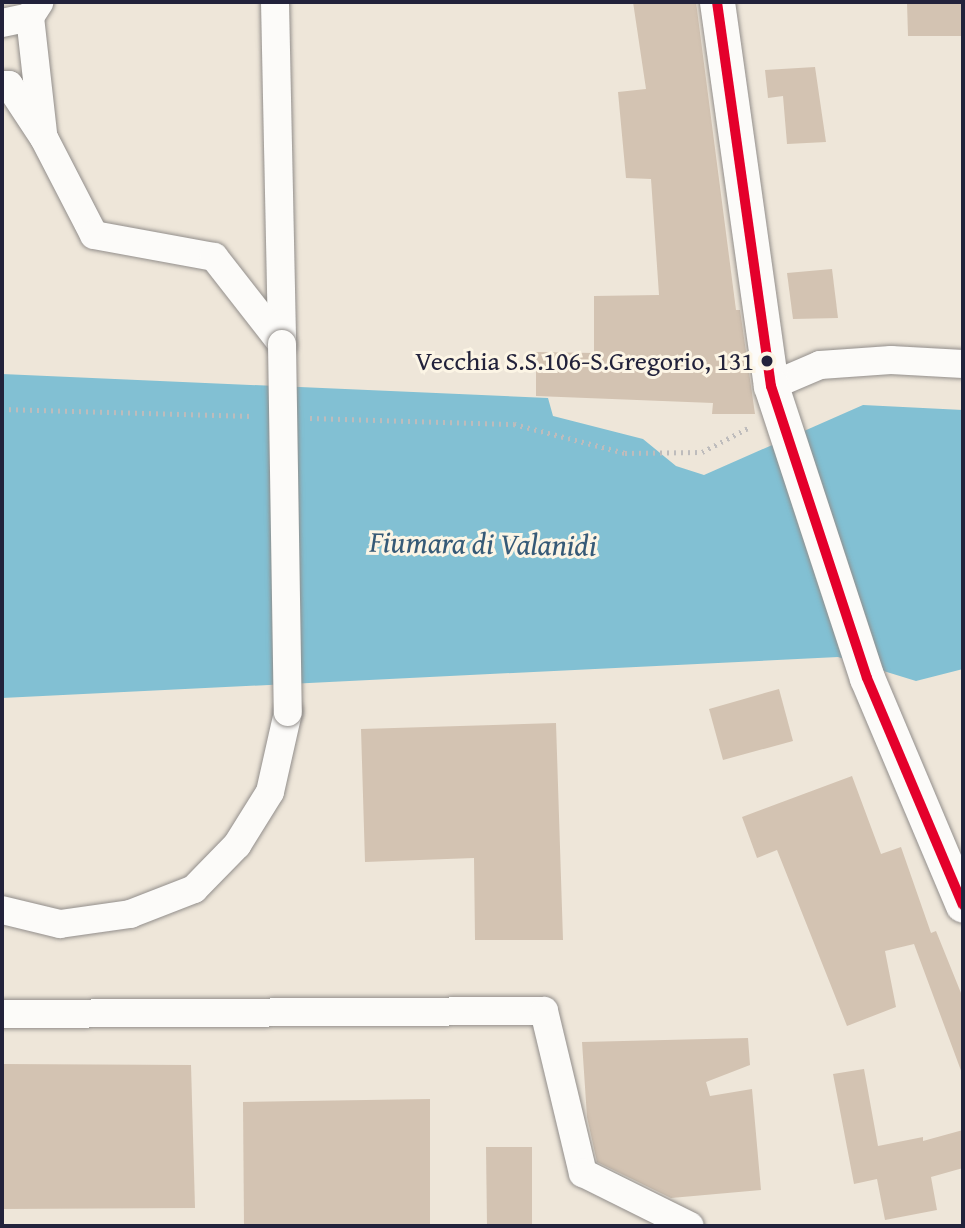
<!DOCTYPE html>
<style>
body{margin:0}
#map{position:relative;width:965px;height:1228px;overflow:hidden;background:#eee6d9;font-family:"Gentium Book Plus",serif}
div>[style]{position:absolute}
.water>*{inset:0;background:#82c0d3}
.building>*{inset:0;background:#d3c3b2}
.path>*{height:4.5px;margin-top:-2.25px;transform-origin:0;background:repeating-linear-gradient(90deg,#bebcbc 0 2px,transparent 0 7px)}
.roads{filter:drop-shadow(0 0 2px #928e8b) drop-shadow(0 0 2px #928e8b)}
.minor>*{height:28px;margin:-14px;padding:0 14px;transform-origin:14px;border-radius:14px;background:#fcfbf9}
.tertiary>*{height:35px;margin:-17.5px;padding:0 17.5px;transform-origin:17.5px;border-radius:17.5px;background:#fcfbf9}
.bridges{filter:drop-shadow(0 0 2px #928e8b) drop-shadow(0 0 2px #928e8b)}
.minor-bridge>*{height:28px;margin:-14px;padding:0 14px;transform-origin:14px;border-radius:14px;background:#fcfbf9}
.bus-1>*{height:10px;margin:-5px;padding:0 5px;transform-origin:5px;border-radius:5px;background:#e4002b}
.dots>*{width:19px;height:19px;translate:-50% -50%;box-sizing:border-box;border:4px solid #fcf5e5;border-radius:50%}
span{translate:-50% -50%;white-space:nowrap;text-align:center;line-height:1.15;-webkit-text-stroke:6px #fcf5e5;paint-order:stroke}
.bus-label{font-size:26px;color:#22223b}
.right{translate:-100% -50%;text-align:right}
.water-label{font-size:30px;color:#365a77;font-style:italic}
.frame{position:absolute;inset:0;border:4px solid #22223b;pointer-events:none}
</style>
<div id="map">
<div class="water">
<div style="clip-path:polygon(2px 374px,548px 398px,553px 416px,643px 439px,676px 466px,704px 475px,863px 405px,963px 410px,963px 669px,916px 681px,838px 657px,2px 698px)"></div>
</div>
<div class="building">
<div style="clip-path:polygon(633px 2px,696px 2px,736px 310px,740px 310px,755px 414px,712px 414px,713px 403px,536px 396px,536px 352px,594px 353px,594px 296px,659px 295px,651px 179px,626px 178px,618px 92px,646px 89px)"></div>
<div style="clip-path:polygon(907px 2px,963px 2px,963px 36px,908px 36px)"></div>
<div style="clip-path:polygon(815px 67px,826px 142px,787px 144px,783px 96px,768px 98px,765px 70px)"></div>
<div style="clip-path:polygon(832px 269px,838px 318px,793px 319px,787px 273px)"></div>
<div style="clip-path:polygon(779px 689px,793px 741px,723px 760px,709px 709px)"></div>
<div style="clip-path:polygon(556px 723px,563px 940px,475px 940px,474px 858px,365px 862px,361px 729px)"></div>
<div style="clip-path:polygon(852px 776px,881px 854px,901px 847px,931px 933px,936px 931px,963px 998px,963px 1076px,914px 944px,885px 951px,896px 1007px,847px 1026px,777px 850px,757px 858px,742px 817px)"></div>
<div style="clip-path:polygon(748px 1038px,750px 1065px,706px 1082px,710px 1096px,752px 1089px,761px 1190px,671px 1198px,597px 1162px,587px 1117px,582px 1042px)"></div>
<div style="clip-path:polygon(2px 1064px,191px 1065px,195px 1208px,2px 1209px)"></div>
<div style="clip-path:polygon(864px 1069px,878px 1146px,923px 1137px,923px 1141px,963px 1130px,963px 1168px,931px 1177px,937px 1210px,885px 1220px,877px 1179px,854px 1184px,833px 1074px)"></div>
<div style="clip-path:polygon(430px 1099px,430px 1226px,244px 1226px,243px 1102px)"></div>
<div style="clip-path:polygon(486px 1147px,532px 1147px,532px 1226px,487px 1226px)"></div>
</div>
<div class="path">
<div style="left:2px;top:409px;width:251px;rotate:1.6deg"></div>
<div style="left:310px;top:418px;width:204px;rotate:1.7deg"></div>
<div style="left:514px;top:424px;width:115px;rotate:14.6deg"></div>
<div style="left:625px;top:453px;width:77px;rotate:-0.7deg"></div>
<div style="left:702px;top:452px;width:54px;rotate:-27.5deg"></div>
</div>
<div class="roads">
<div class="minor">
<div style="left:275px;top:2px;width:342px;rotate:88.8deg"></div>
<div style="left:30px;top:17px;width:116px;rotate:83.6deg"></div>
<div style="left:2px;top:23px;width:29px;rotate:-12deg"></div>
<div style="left:30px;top:17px;width:17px;rotate:-57deg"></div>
<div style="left:2px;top:85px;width:7px"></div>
<div style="left:9px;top:85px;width:64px;rotate:56.6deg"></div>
<div style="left:44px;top:138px;width:109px;rotate:62.7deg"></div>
<div style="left:94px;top:235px;width:122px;rotate:10.4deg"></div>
<div style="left:214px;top:257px;width:110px;rotate:52deg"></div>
<div style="left:771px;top:386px;width:53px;rotate:-23.2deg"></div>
<div style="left:820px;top:365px;width:71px;rotate:-4deg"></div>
<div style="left:891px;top:360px;width:72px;rotate:3.2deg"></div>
<div style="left:2px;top:910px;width:60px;rotate:13.6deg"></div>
<div style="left:60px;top:924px;width:71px;rotate:-8.1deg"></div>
<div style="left:130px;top:914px;width:69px;rotate:-21.3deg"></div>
<div style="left:194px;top:889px;width:62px;rotate:-45.7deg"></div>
<div style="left:237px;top:845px;width:62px;rotate:-58.1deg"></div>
<div style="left:270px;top:792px;width:82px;rotate:-77.3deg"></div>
<div style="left:2px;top:1014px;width:542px;rotate:-0.32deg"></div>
<div style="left:544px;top:1011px;width:167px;rotate:76.5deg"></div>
<div style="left:583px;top:1173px;width:119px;rotate:26.4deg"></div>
</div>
<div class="tertiary">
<div style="left:717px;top:2px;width:388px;rotate:82deg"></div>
<div style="left:771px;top:386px;width:307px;rotate:71.8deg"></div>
<div style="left:867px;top:678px;width:246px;rotate:67.1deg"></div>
</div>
</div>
<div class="bridges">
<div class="minor-bridge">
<div style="left:282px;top:344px;width:368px;rotate:89.1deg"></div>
</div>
</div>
<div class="bus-1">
<div style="left:717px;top:2px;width:388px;rotate:82deg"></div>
<div style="left:771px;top:386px;width:307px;rotate:71.8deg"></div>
<div style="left:867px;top:678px;width:246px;rotate:67.1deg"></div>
</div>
<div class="dots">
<div style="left:767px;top:361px;background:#22223b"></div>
</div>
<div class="bus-label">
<span class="right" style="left:754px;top:361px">Vecchia S.S.106-S.Gregorio, 131</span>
</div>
<div class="water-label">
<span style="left:483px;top:543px;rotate:1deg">Fiumara di Valanidi</span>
</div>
<div class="frame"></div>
</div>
